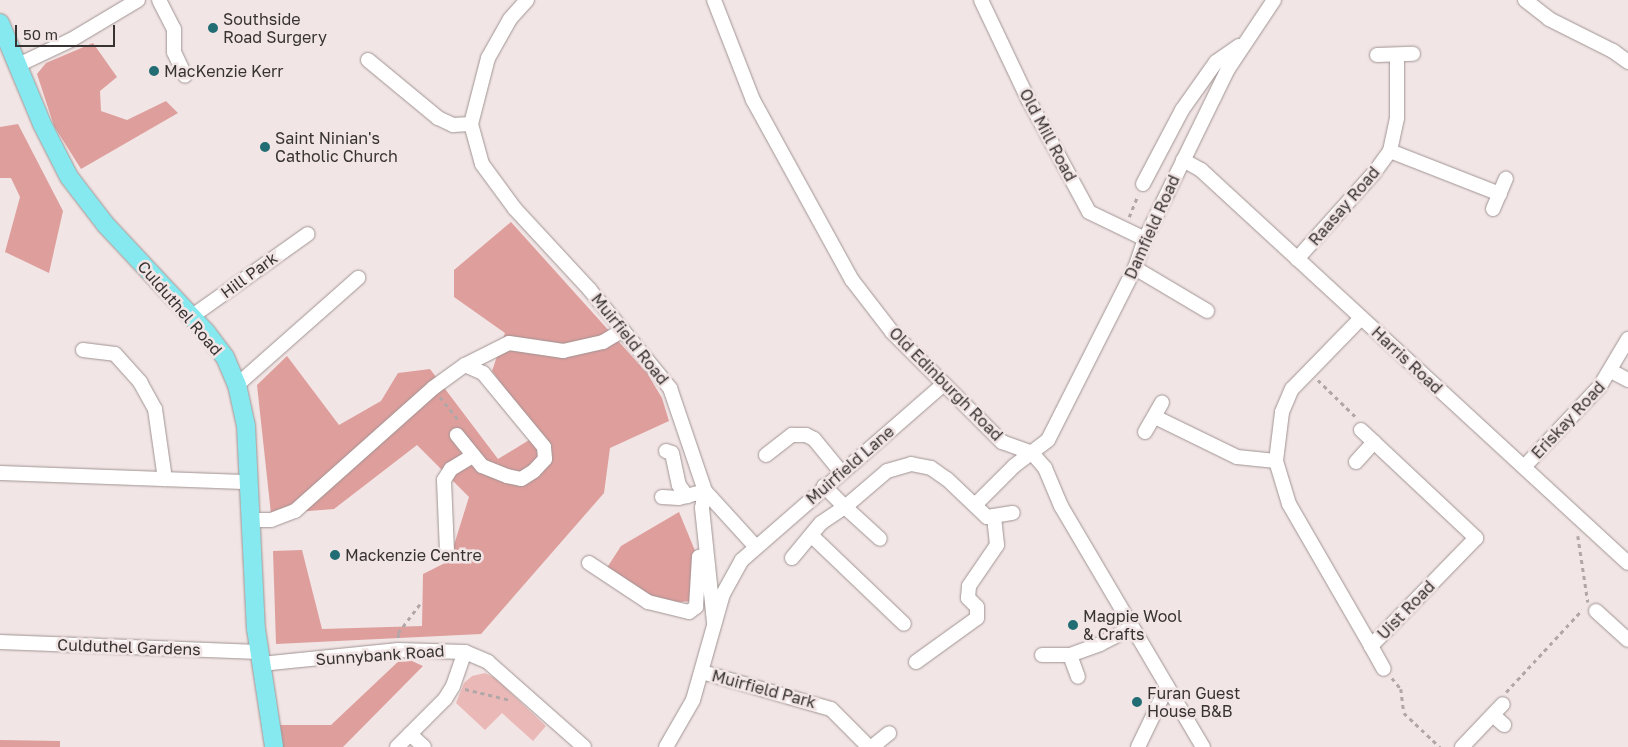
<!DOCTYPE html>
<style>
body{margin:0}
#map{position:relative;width:1628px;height:747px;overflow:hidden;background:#f2e5e5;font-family:"Golos Text",sans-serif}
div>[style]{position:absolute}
.green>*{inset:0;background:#eab9b7}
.forest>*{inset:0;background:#dd9e9c}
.path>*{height:2.5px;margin-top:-1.25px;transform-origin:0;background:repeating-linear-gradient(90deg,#b1a7a7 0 4px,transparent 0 8px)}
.roads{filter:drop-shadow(0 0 1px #a09493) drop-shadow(0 0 1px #a09493)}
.minor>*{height:14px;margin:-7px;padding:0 7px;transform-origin:7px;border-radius:7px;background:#fff}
.major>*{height:18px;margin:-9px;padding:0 9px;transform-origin:9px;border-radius:9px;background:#86e9ef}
.dots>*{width:14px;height:14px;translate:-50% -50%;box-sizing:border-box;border:2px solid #f2e5e5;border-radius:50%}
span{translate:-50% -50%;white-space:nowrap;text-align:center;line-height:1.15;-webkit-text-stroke:5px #f2e5e5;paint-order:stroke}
.poi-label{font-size:16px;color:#383333}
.left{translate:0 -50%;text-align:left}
.street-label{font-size:16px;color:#383333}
.scale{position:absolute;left:15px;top:25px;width:100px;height:22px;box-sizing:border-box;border:2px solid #383333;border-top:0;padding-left:6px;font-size:15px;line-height:18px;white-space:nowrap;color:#383333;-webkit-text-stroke:4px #f2e5e5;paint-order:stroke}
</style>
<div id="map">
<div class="green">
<div style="clip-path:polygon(485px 673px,495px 678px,546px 726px,533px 741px,502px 713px,485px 730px,456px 703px,464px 683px,472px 676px)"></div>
</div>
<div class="forest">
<div style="clip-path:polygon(93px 43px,117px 77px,100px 91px,101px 111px,127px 120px,166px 101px,178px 113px,81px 169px,54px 126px,37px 74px,46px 63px)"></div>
<div style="clip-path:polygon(18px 124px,63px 211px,49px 273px,5px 252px,20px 197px,11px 178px,0 178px,0 127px)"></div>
<div style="clip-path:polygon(511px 222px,647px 373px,662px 398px,669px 421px,610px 448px,604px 493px,481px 634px,276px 644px,273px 551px,302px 550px,322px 629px,422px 626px,423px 574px,449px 561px,469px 497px,417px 445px,334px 509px,271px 514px,257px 385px,287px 356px,339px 425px,381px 401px,398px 373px,430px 369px,498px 459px,539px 434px,492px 371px,505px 333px,454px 297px,454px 270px)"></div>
<div style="clip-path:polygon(679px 512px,698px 558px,693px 601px,640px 605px,603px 574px,621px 546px)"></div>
<div style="clip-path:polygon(403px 657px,423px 666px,343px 747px,282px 747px,280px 725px,331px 725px)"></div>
<div style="clip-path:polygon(0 740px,60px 741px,60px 747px,0 747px)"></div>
</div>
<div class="path">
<div style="left:1129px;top:217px;width:24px;rotate:-68deg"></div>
<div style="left:1318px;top:380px;width:54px;rotate:44.3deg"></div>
<div style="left:440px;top:397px;width:32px;rotate:51deg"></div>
<div style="left:1578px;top:536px;width:67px;rotate:81.4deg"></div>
<div style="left:398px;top:638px;width:5px;rotate:-90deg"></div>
<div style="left:398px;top:633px;width:36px;rotate:-53deg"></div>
<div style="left:1392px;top:678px;width:14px;rotate:51deg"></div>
<div style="left:1401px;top:689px;width:24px;rotate:83deg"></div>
<div style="left:1404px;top:713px;width:50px;rotate:43.4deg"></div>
<div style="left:465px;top:689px;width:46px;rotate:13.7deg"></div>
<div style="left:1506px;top:692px;width:112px;rotate:-47.2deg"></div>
</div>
<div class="roads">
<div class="minor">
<div style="left:159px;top:0;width:33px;rotate:63deg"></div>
<div style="left:174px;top:29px;width:23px;rotate:90deg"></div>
<div style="left:174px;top:52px;width:26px;rotate:65deg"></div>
<div style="left:527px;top:0;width:25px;rotate:132deg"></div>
<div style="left:510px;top:19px;width:45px;rotate:119.4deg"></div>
<div style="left:488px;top:58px;width:68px;rotate:104.4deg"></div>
<div style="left:471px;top:124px;width:41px;rotate:74.6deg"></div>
<div style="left:482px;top:164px;width:56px;rotate:53.7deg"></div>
<div style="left:515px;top:209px;width:110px;rotate:47.2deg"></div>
<div style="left:590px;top:290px;width:127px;rotate:50.8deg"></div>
<div style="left:670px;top:388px;width:109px;rotate:71.2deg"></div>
<div style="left:705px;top:491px;width:17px;rotate:100deg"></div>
<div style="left:702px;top:508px;width:116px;rotate:84deg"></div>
<div style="left:714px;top:0;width:107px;rotate:68.7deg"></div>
<div style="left:753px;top:100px;width:205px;rotate:61.2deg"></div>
<div style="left:852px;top:280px;width:66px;rotate:52.4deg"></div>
<div style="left:892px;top:332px;width:156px;rotate:45deg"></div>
<div style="left:1002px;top:442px;width:32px;rotate:20deg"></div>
<div style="left:1032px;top:453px;width:20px;rotate:49deg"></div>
<div style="left:1045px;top:468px;width:41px;rotate:67.2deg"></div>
<div style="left:1061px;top:506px;width:280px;rotate:59.5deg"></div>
<div style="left:981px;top:0;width:110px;rotate:64.6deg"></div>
<div style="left:1028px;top:99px;width:128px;rotate:61.6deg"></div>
<div style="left:1089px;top:212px;width:62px;rotate:25.7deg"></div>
<div style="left:1525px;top:0;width:31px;rotate:38deg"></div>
<div style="left:1549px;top:19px;width:72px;rotate:26.6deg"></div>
<div style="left:1613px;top:51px;width:19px;rotate:36deg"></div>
<div style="left:1377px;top:55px;width:36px;rotate:-2deg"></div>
<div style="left:368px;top:60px;width:91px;rotate:39.6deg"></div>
<div style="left:438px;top:118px;width:17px;rotate:25deg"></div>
<div style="left:453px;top:125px;width:18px;rotate:-3deg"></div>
<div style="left:16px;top:66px;width:61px;rotate:-25.3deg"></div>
<div style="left:71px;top:40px;width:78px;rotate:-30.8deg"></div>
<div style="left:1390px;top:151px;width:118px;rotate:21.4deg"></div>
<div style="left:1183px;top:160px;width:21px;rotate:29deg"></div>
<div style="left:1201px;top:170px;width:580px;rotate:42.63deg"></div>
<div style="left:1143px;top:184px;width:84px;rotate:-62.2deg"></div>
<div style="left:1182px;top:110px;width:59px;rotate:-54.7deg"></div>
<div style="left:1216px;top:62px;width:28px;rotate:-35deg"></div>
<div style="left:1493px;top:209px;width:33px;rotate:-67deg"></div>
<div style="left:1297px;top:259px;width:115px;rotate:-48.2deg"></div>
<div style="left:1374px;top:173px;width:27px;rotate:-54deg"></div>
<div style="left:1390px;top:151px;width:34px;rotate:-78deg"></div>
<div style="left:1397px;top:118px;width:63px;rotate:-90deg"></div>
<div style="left:1135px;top:268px;width:84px;rotate:30.8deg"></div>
<div style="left:191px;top:317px;width:143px;rotate:-35.4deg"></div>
<div style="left:83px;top:350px;width:32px;rotate:7deg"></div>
<div style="left:115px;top:354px;width:38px;rotate:48deg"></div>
<div style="left:140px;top:382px;width:31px;rotate:61deg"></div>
<div style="left:155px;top:409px;width:71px;rotate:81.9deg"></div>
<div style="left:465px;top:365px;width:49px;rotate:-26.6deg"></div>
<div style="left:509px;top:343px;width:55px;rotate:8.4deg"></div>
<div style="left:563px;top:351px;width:41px;rotate:-12.7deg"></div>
<div style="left:603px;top:342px;width:23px;rotate:-31deg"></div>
<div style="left:1611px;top:371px;width:19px;rotate:28deg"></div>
<div style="left:237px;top:385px;width:162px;rotate:-41.5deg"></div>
<div style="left:1155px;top:417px;width:91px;rotate:26deg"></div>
<div style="left:1237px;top:457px;width:39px;rotate:6deg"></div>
<div style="left:1361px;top:430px;width:158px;rotate:43.2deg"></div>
<div style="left:1476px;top:538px;width:151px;rotate:134.2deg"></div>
<div style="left:1371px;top:646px;width:164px;rotate:-120deg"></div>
<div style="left:1289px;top:504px;width:45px;rotate:-106.8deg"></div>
<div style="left:1276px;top:461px;width:49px;rotate:-83deg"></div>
<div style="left:1282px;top:412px;width:25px;rotate:-67deg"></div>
<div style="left:1292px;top:389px;width:99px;rotate:-45.8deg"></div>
<div style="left:1145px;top:432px;width:34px;rotate:-60deg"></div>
<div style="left:666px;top:451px;width:6px;rotate:18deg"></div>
<div style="left:672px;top:453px;width:33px;rotate:78deg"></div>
<div style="left:679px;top:485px;width:14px;rotate:54deg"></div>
<div style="left:766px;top:455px;width:33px;rotate:-38deg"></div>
<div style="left:792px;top:435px;width:14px"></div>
<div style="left:806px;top:435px;width:9px;rotate:27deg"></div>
<div style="left:814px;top:439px;width:43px;rotate:50.7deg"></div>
<div style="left:1356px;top:462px;width:27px;rotate:-48deg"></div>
<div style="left:1524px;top:467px;width:111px;rotate:-46.8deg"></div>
<div style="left:1600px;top:386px;width:55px;rotate:-59.2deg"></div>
<div style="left:0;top:473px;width:250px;rotate:2.1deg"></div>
<div style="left:824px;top:486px;width:30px;rotate:45deg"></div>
<div style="left:845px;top:507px;width:55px;rotate:-40.6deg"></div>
<div style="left:887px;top:471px;width:25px;rotate:-16deg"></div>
<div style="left:911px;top:464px;width:20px;rotate:11deg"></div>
<div style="left:931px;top:468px;width:19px;rotate:35deg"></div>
<div style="left:947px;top:479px;width:55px;rotate:43.5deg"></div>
<div style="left:987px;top:517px;width:26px;rotate:-9deg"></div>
<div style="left:662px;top:497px;width:17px;rotate:3deg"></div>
<div style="left:679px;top:498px;width:27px;rotate:-15deg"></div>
<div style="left:705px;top:491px;width:74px;rotate:47.7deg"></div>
<div style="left:975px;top:505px;width:55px;rotate:-45deg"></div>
<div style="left:1014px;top:466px;width:43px;rotate:-37.4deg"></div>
<div style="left:1048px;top:440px;width:193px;rotate:-63.2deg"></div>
<div style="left:1135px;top:268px;width:31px;rotate:-71deg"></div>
<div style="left:1145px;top:239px;width:189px;rotate:-64deg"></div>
<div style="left:1228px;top:69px;width:83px;rotate:-56.3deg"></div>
<div style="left:251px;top:520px;width:20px"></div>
<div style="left:271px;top:520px;width:26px;rotate:-21deg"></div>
<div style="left:295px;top:511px;width:185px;rotate:-41.7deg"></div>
<div style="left:433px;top:388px;width:39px;rotate:-36deg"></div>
<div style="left:465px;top:365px;width:20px;rotate:24deg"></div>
<div style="left:483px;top:373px;width:96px;rotate:50.5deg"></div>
<div style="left:544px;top:447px;width:12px;rotate:85deg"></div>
<div style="left:545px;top:459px;width:16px;rotate:133deg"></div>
<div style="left:534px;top:471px;width:15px;rotate:148deg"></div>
<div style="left:521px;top:479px;width:14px;rotate:-168deg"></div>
<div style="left:507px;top:476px;width:27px;rotate:-158deg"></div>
<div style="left:482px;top:466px;width:40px;rotate:-129deg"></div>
<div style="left:812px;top:536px;width:127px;rotate:43.7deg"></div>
<div style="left:447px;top:552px;width:72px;rotate:-92.4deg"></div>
<div style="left:444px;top:480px;width:13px;rotate:-58deg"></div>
<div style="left:451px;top:469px;width:26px;rotate:-31deg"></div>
<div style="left:792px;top:558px;width:45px;rotate:-50.4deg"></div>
<div style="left:821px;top:523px;width:29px;rotate:-34deg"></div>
<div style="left:845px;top:507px;width:47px;rotate:42.4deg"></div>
<div style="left:589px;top:563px;width:71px;rotate:33.5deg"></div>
<div style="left:648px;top:602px;width:42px;rotate:13.7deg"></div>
<div style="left:689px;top:612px;width:9px;rotate:-36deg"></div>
<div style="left:696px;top:607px;width:50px;rotate:-86.6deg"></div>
<div style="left:699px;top:557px;width:7px;rotate:-16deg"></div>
<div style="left:1596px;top:611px;width:43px;rotate:42.2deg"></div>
<div style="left:0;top:642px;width:259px;rotate:2.2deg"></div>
<div style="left:1371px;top:646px;width:26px;rotate:61deg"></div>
<div style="left:1042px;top:655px;width:28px"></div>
<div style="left:1070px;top:655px;width:32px;rotate:-20deg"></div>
<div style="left:1100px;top:644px;width:35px;rotate:-27deg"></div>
<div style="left:1070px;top:655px;width:23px;rotate:70deg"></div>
<div style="left:916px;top:662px;width:75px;rotate:-35.8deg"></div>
<div style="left:977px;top:618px;width:11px;rotate:-90deg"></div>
<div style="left:977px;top:607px;width:13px;rotate:-135deg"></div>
<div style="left:968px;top:598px;width:12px;rotate:-85deg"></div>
<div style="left:969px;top:586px;width:50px;rotate:-55.7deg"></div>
<div style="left:997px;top:545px;width:27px;rotate:-96deg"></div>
<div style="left:261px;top:664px;width:138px;rotate:-5.8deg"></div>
<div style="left:398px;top:650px;width:67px;rotate:1.7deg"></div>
<div style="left:465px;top:652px;width:25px;rotate:23deg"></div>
<div style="left:488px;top:662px;width:128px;rotate:41.5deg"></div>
<div style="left:702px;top:672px;width:134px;rotate:16deg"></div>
<div style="left:831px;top:709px;width:54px;rotate:45deg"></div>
<div style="left:1493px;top:715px;width:15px;rotate:42deg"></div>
<div style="left:410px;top:734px;width:19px;rotate:43deg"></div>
<div style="left:397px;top:747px;width:68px;rotate:-45deg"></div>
<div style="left:445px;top:699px;width:15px;rotate:-58deg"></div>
<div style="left:453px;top:686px;width:36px;rotate:-71deg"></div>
<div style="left:666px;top:747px;width:54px;rotate:-60.1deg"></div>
<div style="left:693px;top:700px;width:110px;rotate:-74.2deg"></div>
<div style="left:723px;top:594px;width:39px;rotate:-61deg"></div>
<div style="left:742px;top:560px;width:268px;rotate:-41.1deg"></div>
<div style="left:872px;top:747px;width:22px;rotate:-39deg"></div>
<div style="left:1138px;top:747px;width:67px;rotate:-64.2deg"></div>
<div style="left:1462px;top:747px;width:59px;rotate:-46.4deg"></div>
</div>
<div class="major">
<div style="left:0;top:23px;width:109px;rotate:67.4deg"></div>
<div style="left:42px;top:124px;width:59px;rotate:63deg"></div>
<div style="left:69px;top:177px;width:59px;rotate:52.5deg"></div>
<div style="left:105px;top:224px;width:148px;rotate:46.9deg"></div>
<div style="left:206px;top:332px;width:31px;rotate:53deg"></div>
<div style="left:225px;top:357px;width:30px;rotate:67deg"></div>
<div style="left:237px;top:385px;width:42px;rotate:77.6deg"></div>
<div style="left:246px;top:426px;width:203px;rotate:87.2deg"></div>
<div style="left:256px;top:629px;width:119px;rotate:81.3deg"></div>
</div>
</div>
<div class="dots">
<div style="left:213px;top:28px;background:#226d73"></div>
<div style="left:154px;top:71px;background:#226d73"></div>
<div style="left:265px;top:147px;background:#226d73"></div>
<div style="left:335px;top:555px;background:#226d73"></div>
<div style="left:1073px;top:625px;background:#226d73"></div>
<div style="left:1137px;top:702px;background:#226d73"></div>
</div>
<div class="poi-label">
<span class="left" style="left:223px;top:28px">Southside<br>Road Surgery</span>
<span class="left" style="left:164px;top:71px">MacKenzie Kerr</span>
<span class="left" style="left:275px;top:147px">Saint Ninian's<br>Catholic Church</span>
<span class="left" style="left:345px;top:555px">Mackenzie Centre</span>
<span class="left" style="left:1083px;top:625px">Magpie Wool<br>&amp; Crafts</span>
<span class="left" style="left:1147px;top:702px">Furan Guest<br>House B&amp;B</span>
</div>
<div class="street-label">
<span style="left:1048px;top:135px;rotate:62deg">Old Mill Road</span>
<span style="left:1344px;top:206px;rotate:-49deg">Raasay Road</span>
<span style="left:1152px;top:227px;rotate:-66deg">Damfield Road</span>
<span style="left:249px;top:275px;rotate:-36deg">Hill Park</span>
<span style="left:180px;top:308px;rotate:49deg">Culduthel Road</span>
<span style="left:630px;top:339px;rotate:51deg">Muirfield Road</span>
<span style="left:1407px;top:360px;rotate:43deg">Harris Road</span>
<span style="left:946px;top:384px;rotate:45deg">Old Edinburgh Road</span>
<span style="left:1568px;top:420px;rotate:-47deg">Eriskay Road</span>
<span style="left:850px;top:465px;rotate:-41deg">Muirfield Lane</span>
<span style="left:1406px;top:610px;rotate:-46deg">Uist Road</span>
<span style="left:129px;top:647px;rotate:2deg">Culduthel Gardens</span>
<span style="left:380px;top:655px;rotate:-4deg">Sunnybank Road</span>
<span style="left:764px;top:689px;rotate:15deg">Muirfield Park</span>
</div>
<div class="scale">50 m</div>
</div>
